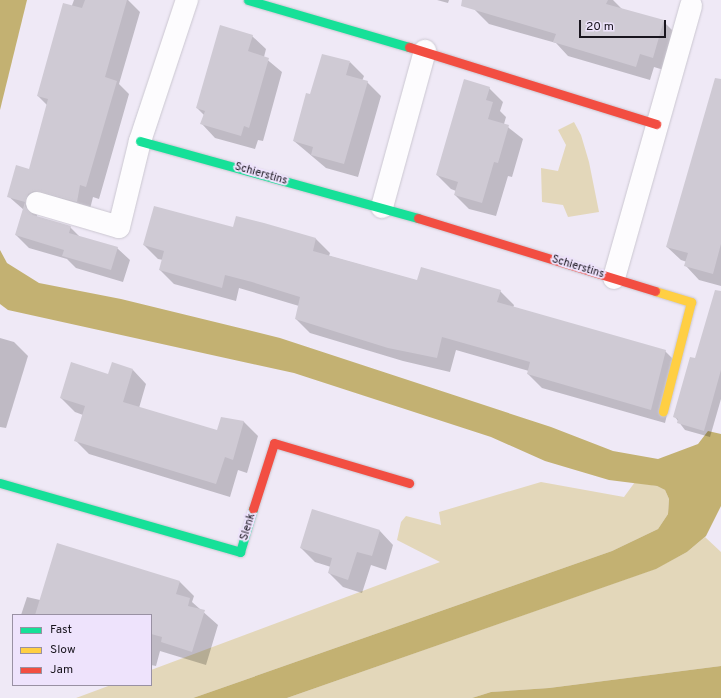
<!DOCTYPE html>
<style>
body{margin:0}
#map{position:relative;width:721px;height:698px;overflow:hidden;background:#efe9f6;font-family:Overpass,sans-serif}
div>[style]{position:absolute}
.green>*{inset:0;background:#e3d7ba}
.water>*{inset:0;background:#c3b172}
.shadow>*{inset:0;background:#0003}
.building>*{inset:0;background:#cfcad4}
.roads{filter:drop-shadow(0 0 1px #cbc7d1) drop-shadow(0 0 1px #cbc7d1)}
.street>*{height:22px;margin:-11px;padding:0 11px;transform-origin:11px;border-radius:11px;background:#fdfcfe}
.fast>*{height:9px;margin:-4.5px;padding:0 4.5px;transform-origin:4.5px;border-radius:4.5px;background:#16e098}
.slow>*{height:9px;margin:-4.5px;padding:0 4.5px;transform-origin:4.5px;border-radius:4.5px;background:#ffcf43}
.jam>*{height:9px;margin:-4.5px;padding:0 4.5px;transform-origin:4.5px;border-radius:4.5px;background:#f24e42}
span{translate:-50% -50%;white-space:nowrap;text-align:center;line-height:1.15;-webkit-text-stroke:4px #eee3fc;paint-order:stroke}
.street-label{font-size:11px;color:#19151e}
.legend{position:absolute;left:12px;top:614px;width:140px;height:72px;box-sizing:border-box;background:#eee3fc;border:1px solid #9991a3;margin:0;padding:5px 7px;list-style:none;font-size:12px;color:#19151e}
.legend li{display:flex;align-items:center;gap:8px;height:20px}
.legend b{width:20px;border:1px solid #9991a3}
.scale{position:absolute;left:579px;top:20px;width:87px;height:18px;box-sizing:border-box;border:2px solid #19151e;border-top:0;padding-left:5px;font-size:12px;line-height:14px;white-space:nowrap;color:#19151e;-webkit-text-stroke:3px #eee3fc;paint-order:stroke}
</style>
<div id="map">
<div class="green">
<div style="clip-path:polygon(574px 122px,581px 135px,589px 162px,599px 212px,568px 217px,563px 205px,542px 202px,541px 168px,558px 171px,566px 145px,558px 130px)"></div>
<div style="clip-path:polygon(541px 482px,624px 497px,635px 482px,657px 486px,665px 490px,669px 499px,668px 514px,658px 529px,612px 551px,193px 698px,76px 698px,111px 685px,151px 685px,151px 670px,440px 562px,397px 540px,401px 522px,406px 516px,441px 525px,439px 512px)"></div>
<div style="clip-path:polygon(705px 537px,721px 552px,721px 666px,549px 688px,491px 692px,472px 698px,287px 698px,655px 569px,687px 552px)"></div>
</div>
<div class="water">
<div style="clip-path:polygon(0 0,27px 0,0 110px)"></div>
<div style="clip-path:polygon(0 250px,7px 263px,39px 283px,121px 299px,280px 338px,551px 427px,613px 451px,658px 459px,698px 444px,708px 431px,721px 434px,721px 506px,706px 536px,687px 552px,656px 569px,287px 698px,193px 698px,612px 551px,658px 529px,668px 514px,669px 499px,665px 490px,657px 486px,609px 480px,545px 461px,491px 437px,294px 373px,8px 310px,0 304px)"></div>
<div style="clip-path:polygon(721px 666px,721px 698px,472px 698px,491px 692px,549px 688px)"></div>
</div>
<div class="shadow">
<div style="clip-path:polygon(74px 0,128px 0,140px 12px,119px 84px,129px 94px,99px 199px,93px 197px,89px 213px,37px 212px,37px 217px,70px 227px,80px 237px,117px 248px,130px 260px,123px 282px,76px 268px,67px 259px,29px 248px,16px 235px,24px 210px,8px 196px,30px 170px,48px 106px,38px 96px)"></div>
<div style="clip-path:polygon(437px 0,449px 0,448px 3px)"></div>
<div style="clip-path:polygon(469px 0,613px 0,623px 10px,663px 21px,677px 35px,667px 71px,654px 67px,650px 80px,568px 56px,556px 43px,489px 24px,475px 10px,477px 3px)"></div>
<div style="clip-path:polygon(252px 36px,266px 49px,264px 57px,282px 72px,263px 141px,258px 140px,255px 149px,215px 138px,202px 124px,204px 115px,197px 108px)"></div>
<div style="clip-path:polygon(350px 62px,364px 76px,362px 81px,367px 82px,381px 96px,358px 177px,326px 168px,294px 141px,311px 95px)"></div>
<div style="clip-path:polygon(489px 88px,503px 102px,500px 111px,506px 117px,504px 124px,523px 139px,512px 177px,508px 176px,496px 216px,469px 209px,455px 195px,456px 191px,451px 189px,437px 175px)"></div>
<div style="clip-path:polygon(721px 90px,721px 286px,699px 280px,686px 266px,687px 262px,681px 260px,667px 247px)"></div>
<div style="clip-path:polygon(237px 217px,316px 239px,330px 253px,329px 256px,418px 281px,500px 291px,514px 305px,513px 308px,665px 351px,679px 365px,665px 423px,542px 388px,528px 374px,529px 371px,456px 350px,450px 372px,403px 361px,310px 333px,296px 319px,299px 306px,239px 288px,236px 301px,174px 284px,160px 270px,163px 260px,158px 259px,144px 245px,234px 229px)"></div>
<div style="clip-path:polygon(721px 296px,721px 399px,710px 437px,685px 430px,675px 417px)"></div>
<div style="clip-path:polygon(0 338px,14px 342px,28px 356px,6px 428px,0 427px)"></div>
<div style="clip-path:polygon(133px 370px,146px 384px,139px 408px,218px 432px,222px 418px,244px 422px,258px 436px,247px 473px,238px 470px,230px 497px,89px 454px,75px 440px,83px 415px,75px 412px,61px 398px,109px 375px)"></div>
<div style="clip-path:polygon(380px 531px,393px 545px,386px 570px,371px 565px,362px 593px,343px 587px,329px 573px,331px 567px,315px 562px,301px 548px)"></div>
<div style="clip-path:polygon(180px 582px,194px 596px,192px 602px,218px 625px,206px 665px,160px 651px,156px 666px,151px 665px,151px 615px,21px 615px,27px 597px,40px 600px)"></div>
</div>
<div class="building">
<div style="clip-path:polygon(85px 0,127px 0,105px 77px,117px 81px,86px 187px,80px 185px,77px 202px,34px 191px,28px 194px,25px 206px,33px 215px,71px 226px,69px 233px,118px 247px,111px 270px,62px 256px,64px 250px,15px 235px,25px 202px,7px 197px,16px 165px,29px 169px,48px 99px,37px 96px,63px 3px,82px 8px)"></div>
<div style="clip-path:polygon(462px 0,608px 0,606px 4px,664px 20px,653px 58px,640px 54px,636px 67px,553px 42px,556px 34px,461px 6px)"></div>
<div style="clip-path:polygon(220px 25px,253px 35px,248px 51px,269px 58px,249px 128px,244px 126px,241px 136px,200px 124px,205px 111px,196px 108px)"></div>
<div style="clip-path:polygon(322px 54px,350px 61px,346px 75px,368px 81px,344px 164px,311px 155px,313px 147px,293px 141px,306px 93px,310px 94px)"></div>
<div style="clip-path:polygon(715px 78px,721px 79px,721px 244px,713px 274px,684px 266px,688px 253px,666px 247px)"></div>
<div style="clip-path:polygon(464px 79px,490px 87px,486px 100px,493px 102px,488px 119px,509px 125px,498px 163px,494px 162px,482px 203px,454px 195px,458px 182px,436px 175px)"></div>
<div style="clip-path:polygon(154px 206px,233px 227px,236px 216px,264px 223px,316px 238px,313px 251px,417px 280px,421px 267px,501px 290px,497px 302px,666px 350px,651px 410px,527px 374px,530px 362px,442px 337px,437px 358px,388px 348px,295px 319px,300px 297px,252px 282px,225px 275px,222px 288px,159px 270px,164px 251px,143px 245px)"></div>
<div style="clip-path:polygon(715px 290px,721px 291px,721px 370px,704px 431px,677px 423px,678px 419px,673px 417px,690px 357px,695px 358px)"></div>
<div style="clip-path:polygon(71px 362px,108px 374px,112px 362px,133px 369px,123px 402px,217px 430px,221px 417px,244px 421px,233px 460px,225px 457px,216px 484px,74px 441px,85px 406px,60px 398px)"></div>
<div style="clip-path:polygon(312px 509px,380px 530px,372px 556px,357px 552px,348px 580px,328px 573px,332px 558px,300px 548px)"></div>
<div style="clip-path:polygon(57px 543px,180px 581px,176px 594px,190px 598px,188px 606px,205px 610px,192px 652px,161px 642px,162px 637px,151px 634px,151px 615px,35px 615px)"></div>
</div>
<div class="roads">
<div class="street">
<div style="left:37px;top:203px;width:85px;rotate:16.3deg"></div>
<div style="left:119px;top:227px;width:89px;rotate:-76.3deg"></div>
<div style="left:140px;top:141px;width:149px;rotate:-71.6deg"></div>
<div style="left:382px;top:207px;width:162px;rotate:-74.6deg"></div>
<div style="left:614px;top:278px;width:283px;rotate:-74.2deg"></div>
</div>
<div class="fast">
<div style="left:248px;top:0;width:168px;rotate:16.3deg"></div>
<div style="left:140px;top:141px;width:288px;rotate:15.5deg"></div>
<div style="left:0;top:483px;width:250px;rotate:16deg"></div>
<div style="left:240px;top:552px;width:45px;rotate:-73.2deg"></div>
</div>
<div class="slow">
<div style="left:655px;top:291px;width:38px;rotate:17deg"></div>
<div style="left:691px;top:302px;width:113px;rotate:104.4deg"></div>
</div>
<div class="jam">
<div style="left:409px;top:47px;width:259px;rotate:17.3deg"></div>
<div style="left:418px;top:218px;width:248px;rotate:17.1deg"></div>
<div style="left:253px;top:509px;width:69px;rotate:-72.3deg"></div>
<div style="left:274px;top:443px;width:141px;rotate:16.5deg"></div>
</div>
</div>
<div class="street-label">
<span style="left:261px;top:174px;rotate:16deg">Schierstins</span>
<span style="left:578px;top:267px;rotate:17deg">Schierstins</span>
<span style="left:248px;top:527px;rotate:-73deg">Slenk</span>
</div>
<ul class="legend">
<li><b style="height:5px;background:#16e098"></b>Fast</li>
<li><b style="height:5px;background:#ffcf43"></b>Slow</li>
<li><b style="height:5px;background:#f24e42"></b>Jam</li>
</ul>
<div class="scale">20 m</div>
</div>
